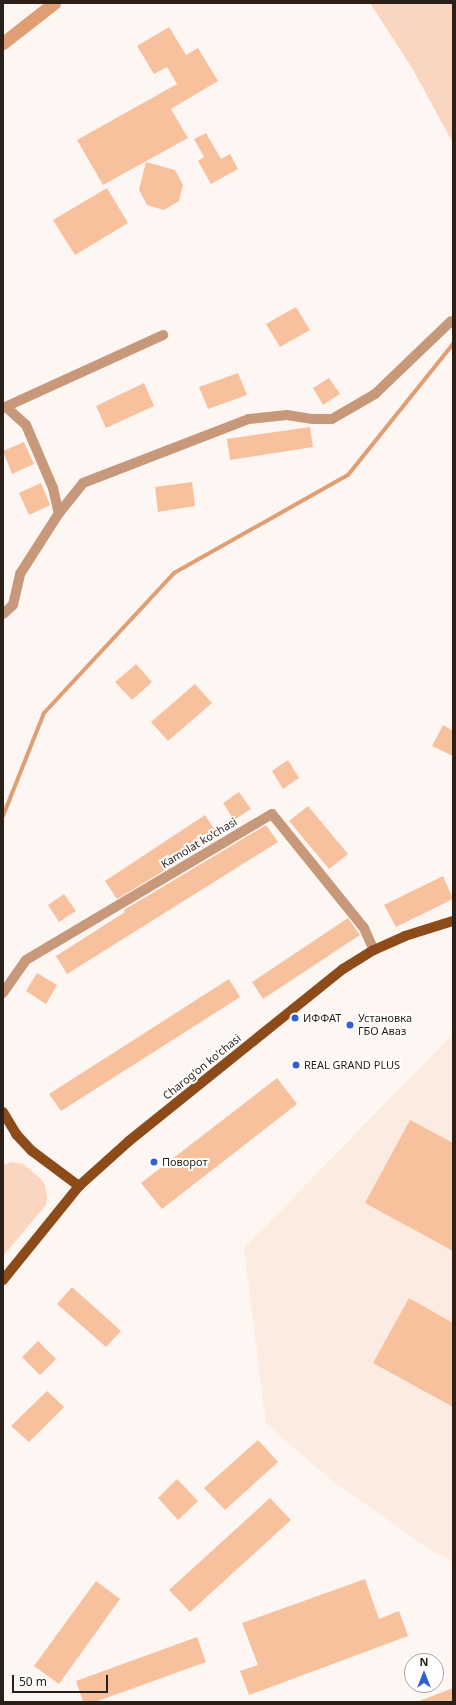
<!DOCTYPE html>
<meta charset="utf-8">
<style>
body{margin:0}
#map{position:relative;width:456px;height:1705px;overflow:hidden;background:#fef6f2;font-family:"Noto Sans",sans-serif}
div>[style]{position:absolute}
.built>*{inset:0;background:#fcebe1}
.green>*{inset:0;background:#fad5bf}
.stream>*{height:4px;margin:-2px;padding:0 2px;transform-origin:2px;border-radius:2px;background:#e09e74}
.canal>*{height:13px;margin:-6.5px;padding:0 6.5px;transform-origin:6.5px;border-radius:6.5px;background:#e09e74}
.building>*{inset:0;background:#f8c19e}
.minor>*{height:10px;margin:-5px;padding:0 5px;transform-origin:5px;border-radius:5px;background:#c7987a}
.major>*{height:10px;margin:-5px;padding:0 5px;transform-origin:5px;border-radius:5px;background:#8c4b19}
.dots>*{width:11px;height:11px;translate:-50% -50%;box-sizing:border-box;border:2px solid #fff;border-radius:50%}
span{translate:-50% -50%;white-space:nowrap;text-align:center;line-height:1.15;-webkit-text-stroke:4px #fff;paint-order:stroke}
.street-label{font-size:11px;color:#2c1f17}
.poi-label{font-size:11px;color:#2c1f17}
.left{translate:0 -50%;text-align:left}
.frame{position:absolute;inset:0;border:4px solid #2c1f17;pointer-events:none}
.north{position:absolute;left:404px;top:1653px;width:40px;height:40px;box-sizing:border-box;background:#fff;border:1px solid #aba5a2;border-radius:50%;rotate:0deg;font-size:11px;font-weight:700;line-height:16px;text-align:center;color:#2c1f17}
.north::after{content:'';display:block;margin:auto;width:14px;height:18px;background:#3161d0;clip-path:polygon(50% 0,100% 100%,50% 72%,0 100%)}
.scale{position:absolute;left:12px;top:1675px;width:96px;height:18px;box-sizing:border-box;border:2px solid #2c1f17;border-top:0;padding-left:5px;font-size:12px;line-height:14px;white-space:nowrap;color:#2c1f17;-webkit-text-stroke:3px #fff;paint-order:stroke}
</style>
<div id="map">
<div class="built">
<div style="clip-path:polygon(453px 1034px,453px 1562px,428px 1548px,331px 1480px,266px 1424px,244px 1248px)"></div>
</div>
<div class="green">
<div style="clip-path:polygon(370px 3px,453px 3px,453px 143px,412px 68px)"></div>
<div style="clip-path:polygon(12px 1162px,23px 1164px,41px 1179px,45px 1185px,47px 1198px,46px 1205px,3px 1256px,3px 1165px)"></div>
</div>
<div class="stream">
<div style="left:3px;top:816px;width:111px;rotate:-68.3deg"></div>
<div style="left:44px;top:713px;width:191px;rotate:-47.1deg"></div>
<div style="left:174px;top:573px;width:200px;rotate:-29.4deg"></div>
<div style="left:348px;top:475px;width:168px;rotate:-51.3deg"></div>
</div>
<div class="canal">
<div style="left:3px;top:43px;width:65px;rotate:-38.1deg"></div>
</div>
<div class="building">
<div style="clip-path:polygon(169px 27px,186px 55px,198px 48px,218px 81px,171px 109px,188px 138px,103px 185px,77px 140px,177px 84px,167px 67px,154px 74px,137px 46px)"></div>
<div style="clip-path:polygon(206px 133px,221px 159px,230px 154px,238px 169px,211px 184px,198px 161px,204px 157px,194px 139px)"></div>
<div style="clip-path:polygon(146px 162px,175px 170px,183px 185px,179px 201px,164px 210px,147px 205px,139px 190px)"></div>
<div style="clip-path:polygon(107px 188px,128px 223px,75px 255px,53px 220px)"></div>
<div style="clip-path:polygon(296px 307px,310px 330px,280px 347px,266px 324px)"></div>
<div style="clip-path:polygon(238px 373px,247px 395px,208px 409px,199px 387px)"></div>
<div style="clip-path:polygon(329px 378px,340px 394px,323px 405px,313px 388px)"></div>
<div style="clip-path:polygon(144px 383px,154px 406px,106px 428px,96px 406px)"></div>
<div style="clip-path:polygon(310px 427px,313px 447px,230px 460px,227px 439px)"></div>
<div style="clip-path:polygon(24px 442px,34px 464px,12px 474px,3px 451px)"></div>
<div style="clip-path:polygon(192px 482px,195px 506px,158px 512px,155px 487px)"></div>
<div style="clip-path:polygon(41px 483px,50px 505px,29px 515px,19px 493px)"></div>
<div style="clip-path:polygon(136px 664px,152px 682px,132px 700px,115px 682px)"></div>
<div style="clip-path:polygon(195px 684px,212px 703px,168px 741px,151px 722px)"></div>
<div style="clip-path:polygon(443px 725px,453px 731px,453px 756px,432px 746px)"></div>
<div style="clip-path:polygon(288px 760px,299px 778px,283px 789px,272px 771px)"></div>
<div style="clip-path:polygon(239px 792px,251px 809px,234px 820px,223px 803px)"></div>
<div style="clip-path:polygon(308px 806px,348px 854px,329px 869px,289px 821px)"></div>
<div style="clip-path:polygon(205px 815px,216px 832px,202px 842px,205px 846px,117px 899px,105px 881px)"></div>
<div style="clip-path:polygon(266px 825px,278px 842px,67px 974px,56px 956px,125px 912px,124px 910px)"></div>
<div style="clip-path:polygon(443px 876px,453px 899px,396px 927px,384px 905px)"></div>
<div style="clip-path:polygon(64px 894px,76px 911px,59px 922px,48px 905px)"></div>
<div style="clip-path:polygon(348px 918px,360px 935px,263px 999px,252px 982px)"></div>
<div style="clip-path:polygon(37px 973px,57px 985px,46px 1004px,26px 991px)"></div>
<div style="clip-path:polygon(229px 979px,240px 997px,61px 1111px,49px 1094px)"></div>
<div style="clip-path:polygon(277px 1078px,297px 1104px,162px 1209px,141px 1183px)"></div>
<div style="clip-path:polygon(410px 1120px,453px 1143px,453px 1251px,365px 1203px)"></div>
<div style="clip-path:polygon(72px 1287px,121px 1331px,106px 1347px,57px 1304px)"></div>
<div style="clip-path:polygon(409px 1298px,453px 1323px,453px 1407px,373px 1363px)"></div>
<div style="clip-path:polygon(38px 1341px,56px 1359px,40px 1375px,22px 1357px)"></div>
<div style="clip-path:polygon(47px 1391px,64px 1407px,29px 1442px,11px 1426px)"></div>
<div style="clip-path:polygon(258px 1440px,278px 1462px,225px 1510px,204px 1488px)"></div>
<div style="clip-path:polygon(177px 1479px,198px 1501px,178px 1520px,158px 1498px)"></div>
<div style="clip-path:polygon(270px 1498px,291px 1520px,190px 1612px,169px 1590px)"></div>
<div style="clip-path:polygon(365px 1579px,379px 1619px,399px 1611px,408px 1636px,249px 1695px,240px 1671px,258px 1665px,242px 1623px)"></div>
<div style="clip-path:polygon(96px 1581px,120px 1599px,59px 1684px,34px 1666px)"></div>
<div style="clip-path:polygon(197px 1637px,206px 1662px,95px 1702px,83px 1702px,76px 1681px)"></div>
<div style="clip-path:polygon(453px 1688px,453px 1702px,419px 1702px,419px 1701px)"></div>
</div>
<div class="minor">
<div style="left:6px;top:407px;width:27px;rotate:42deg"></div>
<div style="left:26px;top:425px;width:69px;rotate:66.8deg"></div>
<div style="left:53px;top:488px;width:26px;rotate:77deg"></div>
<div style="left:3px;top:408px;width:176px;rotate:-24.5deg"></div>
<div style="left:3px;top:614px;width:13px;rotate:-42deg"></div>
<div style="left:13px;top:605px;width:32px;rotate:-77deg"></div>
<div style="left:20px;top:574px;width:72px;rotate:-57.4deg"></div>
<div style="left:59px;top:513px;width:38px;rotate:-51deg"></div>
<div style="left:83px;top:483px;width:178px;rotate:-21.1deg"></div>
<div style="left:249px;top:419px;width:38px;rotate:-6deg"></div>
<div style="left:287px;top:415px;width:26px;rotate:9deg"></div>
<div style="left:313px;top:419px;width:19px"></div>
<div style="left:332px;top:419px;width:50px;rotate:-30.2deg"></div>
<div style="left:375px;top:394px;width:105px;rotate:-43.8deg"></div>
<div style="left:3px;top:993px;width:40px;rotate:-55.1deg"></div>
<div style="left:26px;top:960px;width:286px;rotate:-30.7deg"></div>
<div style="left:272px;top:814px;width:146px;rotate:51.1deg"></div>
<div style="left:364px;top:928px;width:24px;rotate:66deg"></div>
</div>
<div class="major">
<div style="left:3px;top:1112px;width:26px;rotate:59deg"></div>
<div style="left:16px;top:1134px;width:23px;rotate:47deg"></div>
<div style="left:32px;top:1151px;width:59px;rotate:36.7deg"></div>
<div style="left:3px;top:1280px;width:121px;rotate:-51deg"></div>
<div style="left:79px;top:1186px;width:67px;rotate:-42deg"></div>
<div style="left:129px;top:1141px;width:275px;rotate:-38.8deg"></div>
<div style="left:343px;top:969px;width:36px;rotate:-32deg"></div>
<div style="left:374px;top:950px;width:34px;rotate:-24deg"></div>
<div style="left:405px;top:936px;width:50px;rotate:-17.4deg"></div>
</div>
<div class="dots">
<div style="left:295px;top:1018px;background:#3161d0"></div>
<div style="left:350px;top:1025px;background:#3161d0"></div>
<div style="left:296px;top:1065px;background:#3161d0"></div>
<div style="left:154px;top:1162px;background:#3161d0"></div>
</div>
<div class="street-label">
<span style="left:199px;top:843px;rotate:-31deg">Kamolat ko'chasi</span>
<span style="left:202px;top:1067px;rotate:-39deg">Charog'on ko'chasi</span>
</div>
<div class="poi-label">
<span class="left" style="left:303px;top:1018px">ИФФАТ</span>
<span class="left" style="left:358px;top:1025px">Установка<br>ГБО Аваз</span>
<span class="left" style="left:304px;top:1065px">REAL GRAND PLUS</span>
<span class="left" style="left:162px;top:1162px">Поворот</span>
</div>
<div class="frame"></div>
<div class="north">N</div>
<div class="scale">50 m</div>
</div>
